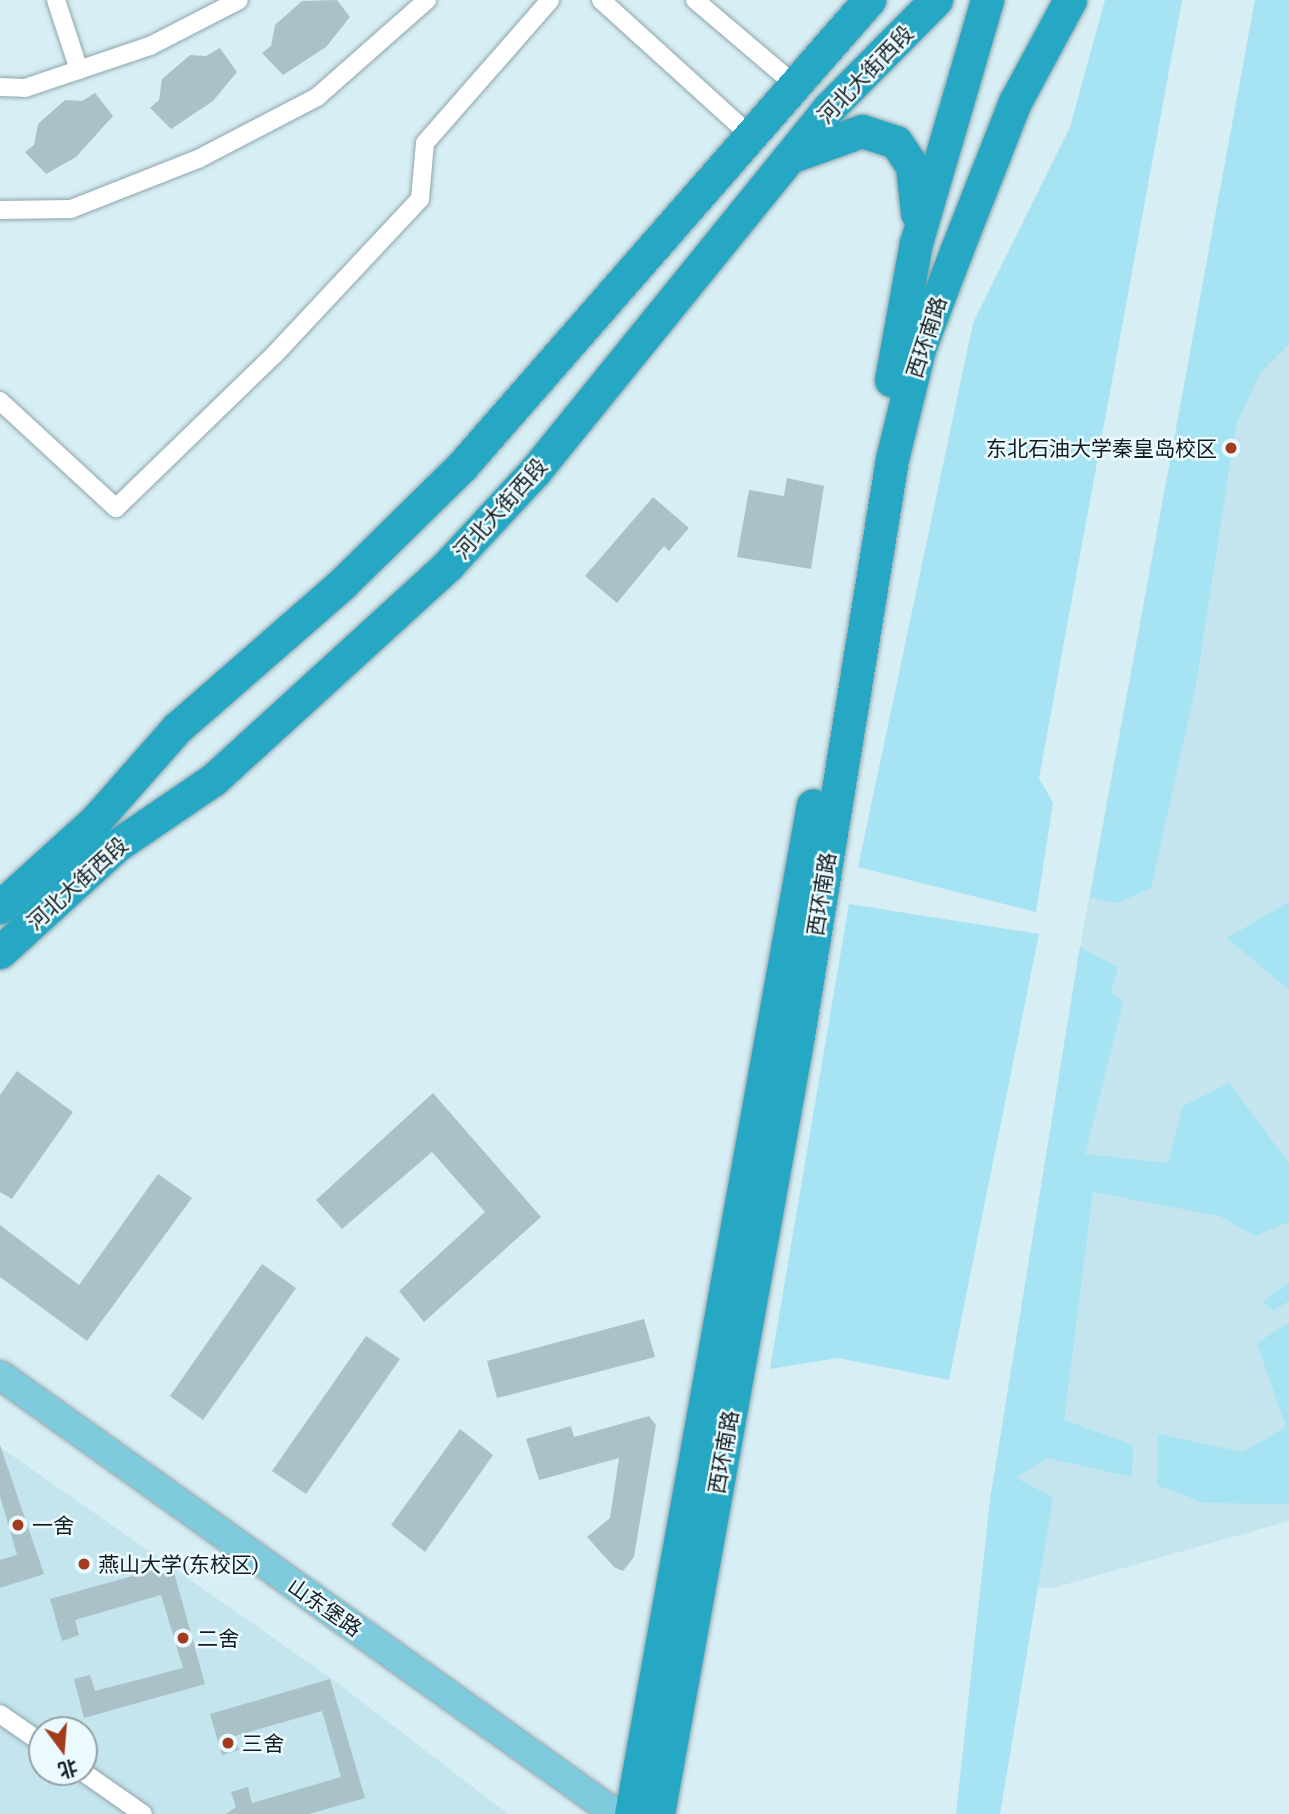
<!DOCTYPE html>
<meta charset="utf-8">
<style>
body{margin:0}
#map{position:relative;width:1289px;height:1814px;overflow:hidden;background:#d7eef5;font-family:"IBM Plex Serif","Noto Sans SC",serif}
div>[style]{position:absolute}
.built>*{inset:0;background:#c4e5ee}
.green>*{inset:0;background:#a6e3f3}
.building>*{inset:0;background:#aac1c7}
.roads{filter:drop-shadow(0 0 2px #8fa5ab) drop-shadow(0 0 2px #8fa5ab)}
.street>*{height:18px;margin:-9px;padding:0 9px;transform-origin:9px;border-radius:9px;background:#fff}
.primary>*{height:28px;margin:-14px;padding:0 14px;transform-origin:14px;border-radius:14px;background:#7dcbdc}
.highway>*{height:33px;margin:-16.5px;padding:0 16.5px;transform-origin:16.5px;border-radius:16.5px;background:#26a8c4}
.dots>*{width:19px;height:19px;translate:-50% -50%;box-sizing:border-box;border:4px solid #ebfafe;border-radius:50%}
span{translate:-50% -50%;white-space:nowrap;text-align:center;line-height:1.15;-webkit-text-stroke:5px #ebfafe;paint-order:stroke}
.street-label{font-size:21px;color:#121b1d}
.poi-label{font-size:21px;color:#121b1d}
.right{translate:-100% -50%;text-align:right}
.left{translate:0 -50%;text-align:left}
.north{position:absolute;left:28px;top:1716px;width:70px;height:70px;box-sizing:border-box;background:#ebfafe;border:2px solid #94a1a4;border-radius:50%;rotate:164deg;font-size:19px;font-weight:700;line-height:28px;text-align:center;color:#121b1d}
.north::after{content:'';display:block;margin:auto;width:24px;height:32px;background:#a33b1d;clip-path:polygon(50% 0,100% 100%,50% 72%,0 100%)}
</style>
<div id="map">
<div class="built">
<div style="clip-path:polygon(1255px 0,1289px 0,1289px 1521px,1053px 1588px,981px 1586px,990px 1500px,1080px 947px)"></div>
<div style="clip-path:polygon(evenodd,0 1447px,335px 1681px,508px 1814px,0 1814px,0 1447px,42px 1730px,84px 1730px,84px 1772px,42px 1772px,42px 1730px)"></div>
</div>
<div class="green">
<div style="clip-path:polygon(1105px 0,1182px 0,1039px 778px,1053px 803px,1036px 912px,858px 867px,973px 323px,1070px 127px)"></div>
<div style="clip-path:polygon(1255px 0,1289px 0,1289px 344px,1260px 373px,1236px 425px,1196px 685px,1151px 888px,1117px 903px,1090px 897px)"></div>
<div style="clip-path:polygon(1289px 902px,1289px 990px,1227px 938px)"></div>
<div style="clip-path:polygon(849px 904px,1039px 934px,949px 1380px,838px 1358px,770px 1369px)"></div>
<div style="clip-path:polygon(1080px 947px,1118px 967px,1111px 992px,1123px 1002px,1085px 1154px,1168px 1163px,1183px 1106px,1229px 1083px,1289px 1163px,1289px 1222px,1256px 1236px,1219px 1216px,1093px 1192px,1064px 1420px,1133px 1445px,1132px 1477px,1047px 1458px,1016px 1478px,1053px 1497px,1000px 1814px,956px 1814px,990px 1500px)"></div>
<div style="clip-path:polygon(1289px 1282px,1289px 1301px,1273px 1311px,1263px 1302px)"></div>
<div style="clip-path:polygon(1289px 1322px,1289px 1504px,1205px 1503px,1157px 1485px,1158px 1434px,1243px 1452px,1286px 1427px,1257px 1343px)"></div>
</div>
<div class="building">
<div style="clip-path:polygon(337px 0,350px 17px,326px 47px,283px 75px,262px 53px,271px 46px,275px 25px,302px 1px)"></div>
<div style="clip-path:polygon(220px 48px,237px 72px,213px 101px,171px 129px,150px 108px,159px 100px,162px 79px,190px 55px,206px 56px)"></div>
<div style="clip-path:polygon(95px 93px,113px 116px,76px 157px,46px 174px,25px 152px,34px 145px,38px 124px,65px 100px,82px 101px)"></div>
<div style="clip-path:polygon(787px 478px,824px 486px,811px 569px,737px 557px,749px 490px,784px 496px)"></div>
<div style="clip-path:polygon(653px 497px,689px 528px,669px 551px,664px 546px,617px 603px,585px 576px)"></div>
<div style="clip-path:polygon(17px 1071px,73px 1112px,12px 1199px,0 1192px,0 1095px)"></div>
<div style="clip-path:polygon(433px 1093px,541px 1217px,424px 1322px,399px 1291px,485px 1212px,432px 1152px,342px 1229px,316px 1200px)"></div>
<div style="clip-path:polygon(158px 1174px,192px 1198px,87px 1341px,0 1277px,0 1225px,79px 1285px)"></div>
<div style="clip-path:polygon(262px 1264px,296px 1288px,203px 1420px,170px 1396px)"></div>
<div style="clip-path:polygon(644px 1319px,655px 1357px,497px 1398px,487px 1361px)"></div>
<div style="clip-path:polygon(366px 1336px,400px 1359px,306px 1494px,272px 1471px)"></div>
<div style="clip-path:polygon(649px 1416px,656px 1425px,634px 1557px,623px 1571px,614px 1567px,587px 1537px,610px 1518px,619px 1458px,539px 1480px,526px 1439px,571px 1426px,574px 1437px)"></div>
<div style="clip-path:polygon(460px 1429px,493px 1455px,425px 1552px,391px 1525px)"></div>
<div style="clip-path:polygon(0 1445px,44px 1574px,0 1588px,0 1560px,17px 1555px,0 1496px)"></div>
<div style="clip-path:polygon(172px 1565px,205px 1684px,84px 1718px,74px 1679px,90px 1675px,95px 1691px,183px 1668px,161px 1595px,75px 1620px,79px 1635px,62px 1641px,50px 1599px)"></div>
<div style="clip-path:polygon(330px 1679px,365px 1798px,309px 1814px,226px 1814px,236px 1807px,231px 1792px,248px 1787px,252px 1803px,341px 1777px,322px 1711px,235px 1736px,239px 1750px,222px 1755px,210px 1714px)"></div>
</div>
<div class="roads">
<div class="street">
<div style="left:56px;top:0;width:74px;rotate:71.8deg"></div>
<div style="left:601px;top:0;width:200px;rotate:42.2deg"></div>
<div style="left:695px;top:0;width:128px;rotate:40.3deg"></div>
<div style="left:0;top:87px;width:25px;rotate:2deg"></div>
<div style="left:25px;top:88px;width:132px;rotate:-18.6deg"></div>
<div style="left:150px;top:46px;width:100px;rotate:-27.3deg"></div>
<div style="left:0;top:210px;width:71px;rotate:-0.8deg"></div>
<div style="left:71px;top:209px;width:136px;rotate:-21.5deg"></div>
<div style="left:198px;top:159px;width:134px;rotate:-27.5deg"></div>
<div style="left:317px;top:97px;width:147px;rotate:-41.4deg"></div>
<div style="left:0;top:401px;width:158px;rotate:42.7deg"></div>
<div style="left:116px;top:508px;width:220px;rotate:-44.1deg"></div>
<div style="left:274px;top:355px;width:214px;rotate:-46.9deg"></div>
<div style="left:420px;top:199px;width:56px;rotate:-84.9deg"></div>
<div style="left:425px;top:143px;width:190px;rotate:-48.8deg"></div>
<div style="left:0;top:1714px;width:51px;rotate:34.6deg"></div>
<div style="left:83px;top:1772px;width:73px;rotate:35deg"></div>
</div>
<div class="primary">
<div style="left:0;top:1375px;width:756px;rotate:35.48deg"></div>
</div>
<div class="highway">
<div style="left:795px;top:155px;width:71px;rotate:-19.7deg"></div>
<div style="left:862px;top:131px;width:36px;rotate:18deg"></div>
<div style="left:896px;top:142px;width:29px;rotate:56deg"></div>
<div style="left:912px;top:166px;width:47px;rotate:83.9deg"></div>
<div style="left:891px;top:380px;width:139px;rotate:-79.7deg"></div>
<div style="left:916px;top:243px;width:253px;rotate:-73.7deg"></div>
<div style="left:0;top:907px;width:128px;rotate:-42.2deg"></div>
<div style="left:95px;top:821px;width:124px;rotate:-48.6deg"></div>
<div style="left:177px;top:728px;width:220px;rotate:-41.1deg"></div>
<div style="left:343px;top:583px;width:167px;rotate:-44.5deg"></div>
<div style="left:462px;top:466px;width:619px;rotate:-48.87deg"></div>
<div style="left:0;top:952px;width:159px;rotate:-42.4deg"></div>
<div style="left:117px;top:845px;width:117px;rotate:-34.2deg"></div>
<div style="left:214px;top:779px;width:317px;rotate:-42.4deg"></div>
<div style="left:448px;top:565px;width:128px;rotate:-47.2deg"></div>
<div style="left:535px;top:471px;width:467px;rotate:-51deg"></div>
<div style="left:829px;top:108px;width:152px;rotate:-45.3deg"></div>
<div style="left:631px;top:1814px;width:1025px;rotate:-79.78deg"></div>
<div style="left:658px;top:1814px;width:791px;rotate:-79.81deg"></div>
<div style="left:798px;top:1035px;width:584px;rotate:-80.73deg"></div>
<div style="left:892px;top:459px;width:113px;rotate:-76.2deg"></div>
<div style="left:919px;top:349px;width:107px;rotate:-69.2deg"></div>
<div style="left:957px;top:249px;width:158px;rotate:-68.5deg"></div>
<div style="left:1015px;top:102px;width:116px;rotate:-61.7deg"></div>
</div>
</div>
<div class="dots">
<div style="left:1231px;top:448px;background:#a33b1d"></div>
<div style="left:18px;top:1525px;background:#a33b1d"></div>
<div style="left:84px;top:1564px;background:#a33b1d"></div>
<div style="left:183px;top:1638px;background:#a33b1d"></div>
<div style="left:228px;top:1743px;background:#a33b1d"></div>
</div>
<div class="street-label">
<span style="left:865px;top:74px;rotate:-46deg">河北大街西段</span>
<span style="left:926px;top:337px;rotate:-72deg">西环南路</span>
<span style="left:500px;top:508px;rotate:-48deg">河北大街西段</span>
<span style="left:77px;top:883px;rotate:-42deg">河北大街西段</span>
<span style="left:821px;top:894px;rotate:-81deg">西环南路</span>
<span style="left:723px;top:1452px;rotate:-80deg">西环南路</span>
<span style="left:325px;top:1607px;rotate:35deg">山东堡路</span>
</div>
<div class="poi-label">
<span class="right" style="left:1217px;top:448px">东北石油大学秦皇岛校区</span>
<span class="left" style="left:32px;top:1525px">一舍</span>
<span class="left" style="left:98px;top:1564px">燕山大学(东校区)</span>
<span class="left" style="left:197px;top:1638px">二舍</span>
<span class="left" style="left:242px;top:1743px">三舍</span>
</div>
<div class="north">北</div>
</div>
